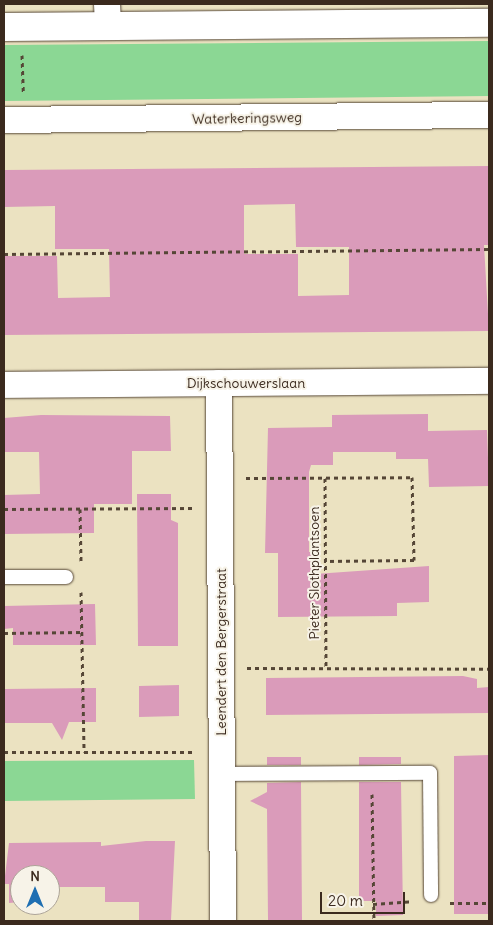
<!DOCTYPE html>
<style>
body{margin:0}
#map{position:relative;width:493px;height:925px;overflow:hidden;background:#ebe2c1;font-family:Delius,sans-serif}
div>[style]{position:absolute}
.green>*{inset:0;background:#8bd794}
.building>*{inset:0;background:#da9bba}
.path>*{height:3px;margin-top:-1.5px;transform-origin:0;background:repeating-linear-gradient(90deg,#554636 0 4px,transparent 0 8px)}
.roads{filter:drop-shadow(0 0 1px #554636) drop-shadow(0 0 1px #554636)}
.service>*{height:14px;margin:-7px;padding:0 7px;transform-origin:7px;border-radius:7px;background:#fff}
.minor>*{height:26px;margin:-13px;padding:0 13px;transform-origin:13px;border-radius:13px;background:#fff}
.tertiary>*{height:28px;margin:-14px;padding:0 14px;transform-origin:14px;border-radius:14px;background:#fff}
span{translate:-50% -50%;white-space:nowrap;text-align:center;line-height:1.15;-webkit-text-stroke:4px #f7f3e8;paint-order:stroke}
.street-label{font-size:14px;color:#3b2a1e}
.frame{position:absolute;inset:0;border:5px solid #3b2a1e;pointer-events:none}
.north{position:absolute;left:10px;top:865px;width:50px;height:50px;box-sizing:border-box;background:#f7f3e8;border:1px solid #aca397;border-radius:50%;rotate:0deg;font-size:14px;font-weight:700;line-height:20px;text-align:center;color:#3b2a1e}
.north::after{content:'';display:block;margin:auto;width:18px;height:22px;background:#1f6fb2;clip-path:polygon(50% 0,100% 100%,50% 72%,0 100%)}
.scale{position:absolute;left:320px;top:892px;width:85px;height:22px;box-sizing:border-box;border:2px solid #3b2a1e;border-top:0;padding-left:6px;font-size:15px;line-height:18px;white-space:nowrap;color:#3b2a1e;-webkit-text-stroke:4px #f7f3e8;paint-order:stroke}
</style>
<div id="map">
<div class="green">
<div style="clip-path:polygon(489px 41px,489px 96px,4px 101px,4px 45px)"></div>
<div style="clip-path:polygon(194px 760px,195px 799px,4px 801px,4px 761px)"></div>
</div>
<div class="building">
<div style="clip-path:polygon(evenodd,489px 166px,489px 245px,484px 245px,489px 331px,4px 335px,4px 256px,57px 256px,58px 298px,110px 297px,109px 249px,55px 249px,55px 206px,4px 207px,4px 170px,489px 166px,295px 204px,296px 247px,349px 247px,349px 295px,298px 296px,298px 254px,244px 254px,244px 205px,295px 204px)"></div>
<div style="clip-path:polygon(428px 414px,428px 431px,487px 430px,489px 486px,429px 487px,428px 459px,396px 459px,396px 452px,333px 452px,333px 465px,311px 465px,309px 472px,309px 552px,314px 552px,315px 574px,429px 566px,429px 602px,397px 603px,397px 616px,278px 617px,278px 553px,265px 553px,268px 428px,332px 427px,332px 415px)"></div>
<div style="clip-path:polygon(41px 415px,170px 416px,171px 451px,132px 451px,132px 504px,94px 504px,94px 533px,4px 534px,4px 495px,40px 494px,39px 452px,4px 452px,4px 418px)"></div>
<div style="clip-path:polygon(137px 494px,171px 494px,171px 520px,178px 523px,178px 646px,138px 646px)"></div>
<div style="clip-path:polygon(95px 604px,96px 645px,13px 645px,13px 628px,4px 629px,4px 606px)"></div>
<div style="clip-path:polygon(463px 676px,477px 679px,477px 688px,489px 687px,489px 713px,266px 715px,266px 678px)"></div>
<div style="clip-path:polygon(179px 685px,179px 716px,139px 717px,139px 686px)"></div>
<div style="clip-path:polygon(96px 688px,96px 722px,69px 722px,62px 740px,52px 723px,4px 723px,4px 689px)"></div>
<div style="clip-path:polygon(489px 755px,489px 914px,454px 914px,454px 756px)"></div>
<div style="clip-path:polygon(267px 757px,301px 757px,301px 765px,267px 765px)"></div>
<div style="clip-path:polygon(359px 757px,401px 757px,401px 764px,359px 765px)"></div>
<div style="clip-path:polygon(301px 782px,302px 921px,268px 921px,267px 809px,250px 801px,267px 792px,267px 783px)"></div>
<div style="clip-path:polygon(359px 782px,401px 782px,403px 915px,376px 916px,376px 901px,359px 901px)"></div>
<div style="clip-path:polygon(146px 841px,175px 841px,171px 920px,139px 920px,139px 902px,105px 902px,105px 887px,51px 887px,50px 902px,50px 875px,20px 875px,20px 902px,9px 903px,9px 884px,4px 884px,9px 843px,101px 842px,101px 846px)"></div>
</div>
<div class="path">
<div style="left:22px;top:55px;width:38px;rotate:88deg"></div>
<div style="left:4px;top:254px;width:485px;rotate:-0.6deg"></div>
<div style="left:246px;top:478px;width:166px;rotate:-0.3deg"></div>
<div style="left:412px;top:477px;width:83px;rotate:88.6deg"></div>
<div style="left:414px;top:560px;width:89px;rotate:179.4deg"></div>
<div style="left:325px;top:478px;width:190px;rotate:89.7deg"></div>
<div style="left:4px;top:509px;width:189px;rotate:-0.3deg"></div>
<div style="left:80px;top:509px;width:52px;rotate:88.9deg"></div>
<div style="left:81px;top:592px;width:160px;rotate:88.9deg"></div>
<div style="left:4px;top:633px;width:78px;rotate:-0.7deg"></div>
<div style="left:247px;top:668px;width:242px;rotate:0.2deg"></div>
<div style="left:4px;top:752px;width:192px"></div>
<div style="left:372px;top:794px;width:127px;rotate:89.1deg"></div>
<div style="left:450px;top:903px;width:39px"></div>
<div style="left:373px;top:904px;width:39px;rotate:-4deg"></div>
</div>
<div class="roads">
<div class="service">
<div style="left:4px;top:577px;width:62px"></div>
<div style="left:222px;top:774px;width:208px;rotate:-0.3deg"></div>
<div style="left:430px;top:773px;width:122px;rotate:89.5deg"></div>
</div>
<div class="minor">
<div style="left:107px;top:4px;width:22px;rotate:87deg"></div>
<div style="left:4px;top:120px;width:485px;rotate:-0.6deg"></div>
<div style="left:219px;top:383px;width:538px;rotate:89.57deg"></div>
<div style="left:4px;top:385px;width:485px;rotate:-0.5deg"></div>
</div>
<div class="tertiary">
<div style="left:4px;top:27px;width:485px;rotate:-0.5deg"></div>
</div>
</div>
<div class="street-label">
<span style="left:247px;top:118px;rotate:-1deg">Waterkeringsweg</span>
<span style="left:246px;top:383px">Dijkschouwerslaan</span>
<span style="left:314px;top:573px;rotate:-90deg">Pieter Slothplantsoen</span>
<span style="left:221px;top:652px;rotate:-90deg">Leendert den Bergerstraat</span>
</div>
<div class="frame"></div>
<div class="north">N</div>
<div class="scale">20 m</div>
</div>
